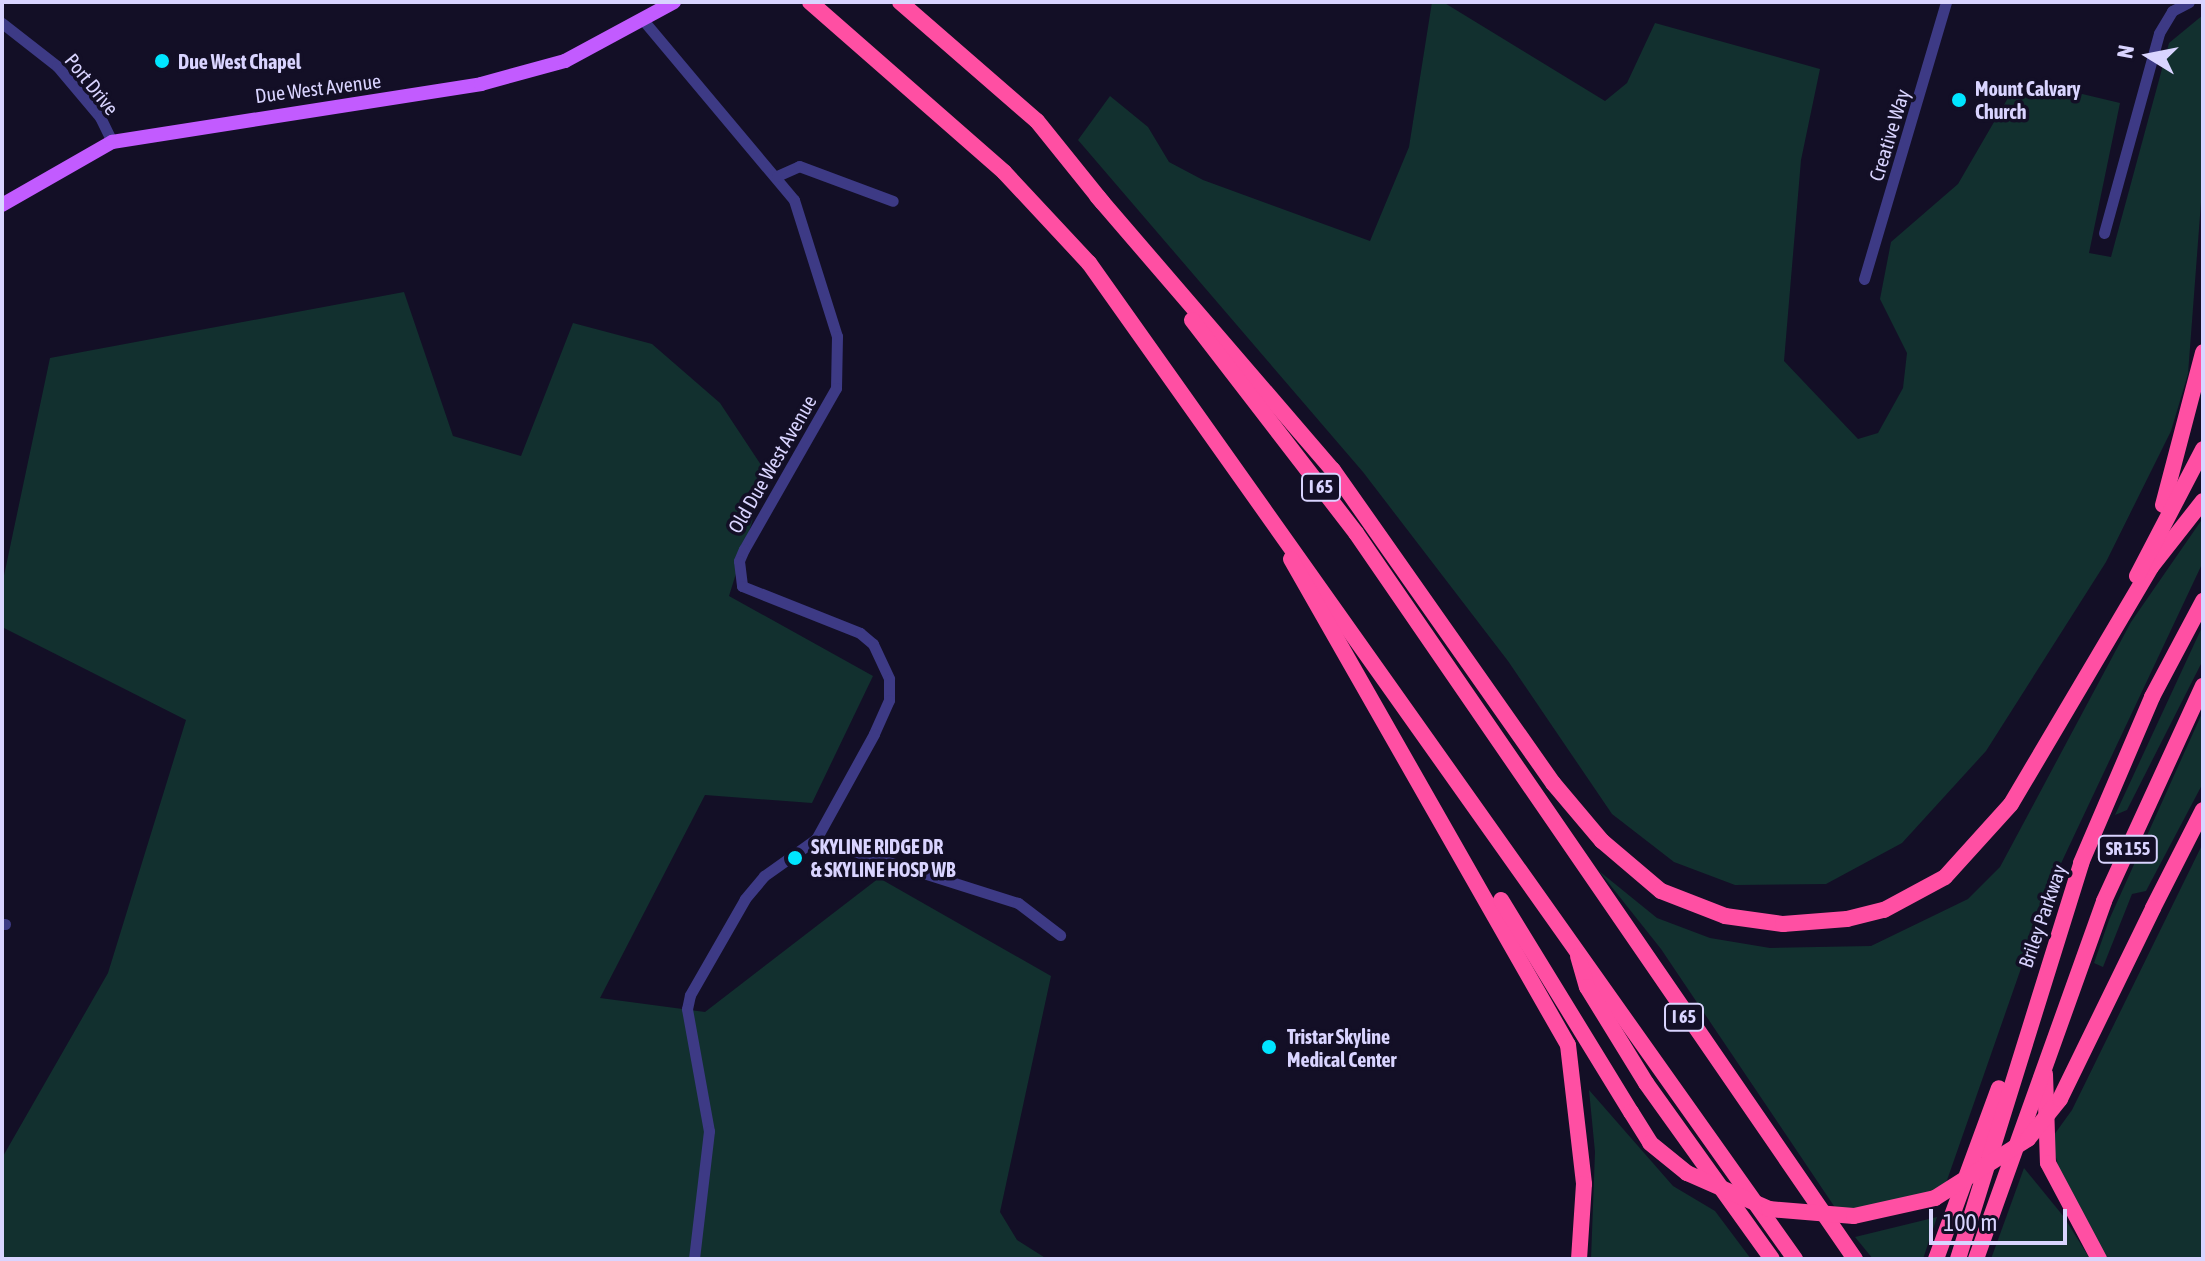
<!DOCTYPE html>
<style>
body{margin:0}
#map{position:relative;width:2205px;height:1261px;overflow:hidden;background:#130f26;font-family:"Asap Condensed",sans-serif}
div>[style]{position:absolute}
.green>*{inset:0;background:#12302f}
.minor>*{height:11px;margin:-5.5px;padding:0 5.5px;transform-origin:5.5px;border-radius:5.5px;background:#3d3a85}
.major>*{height:14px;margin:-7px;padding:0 7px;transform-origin:7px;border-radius:7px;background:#c25bff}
.highway>*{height:16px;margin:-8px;padding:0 8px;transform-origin:8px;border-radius:8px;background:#ff4fa3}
.highway-bridge>*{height:16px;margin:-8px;padding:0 8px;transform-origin:8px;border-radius:8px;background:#ff4fa3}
.dots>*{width:22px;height:22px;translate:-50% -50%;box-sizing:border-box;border:4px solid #130f26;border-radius:50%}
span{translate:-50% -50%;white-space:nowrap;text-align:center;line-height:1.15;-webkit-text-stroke:7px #130f26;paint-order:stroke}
.shield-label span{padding:2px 6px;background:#130f26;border:2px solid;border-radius:6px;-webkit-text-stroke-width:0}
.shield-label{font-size:18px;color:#d9d4ff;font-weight:700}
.poi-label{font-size:20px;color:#d9d4ff;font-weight:700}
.left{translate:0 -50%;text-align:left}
.street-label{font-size:20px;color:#d9d4ff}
.frame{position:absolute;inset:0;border:4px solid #d9d4ff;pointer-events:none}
.north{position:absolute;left:2109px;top:16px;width:80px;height:80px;-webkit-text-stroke:6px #130f26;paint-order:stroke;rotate:280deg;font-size:22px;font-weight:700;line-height:32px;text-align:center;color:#d9d4ff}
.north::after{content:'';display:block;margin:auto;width:28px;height:36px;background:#d9d4ff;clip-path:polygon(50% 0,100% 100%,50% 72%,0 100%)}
.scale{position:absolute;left:1929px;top:1209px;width:138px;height:36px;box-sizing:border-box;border:4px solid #d9d4ff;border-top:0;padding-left:10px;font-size:24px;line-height:28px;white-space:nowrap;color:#d9d4ff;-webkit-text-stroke:6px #130f26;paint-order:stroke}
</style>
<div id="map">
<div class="green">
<div style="clip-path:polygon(1432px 2px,1443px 2px,1605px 101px,1627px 83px,1655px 23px,1820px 69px,1801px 160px,1784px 361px,1858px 439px,1878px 433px,1903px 388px,1907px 353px,1880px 299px,1891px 242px,1958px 184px,2019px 79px,2120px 103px,2089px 253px,2111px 257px,2169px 43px,2203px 15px,2203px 176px,2188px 374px,2171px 431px,2106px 562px,1986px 751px,1902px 843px,1826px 884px,1735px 885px,1674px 862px,1612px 814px,1508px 661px,1363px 472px,1078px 140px,1110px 96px,1148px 127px,1169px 162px,1203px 180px,1370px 241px,1409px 147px)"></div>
<div style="clip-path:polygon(404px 292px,453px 436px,521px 456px,573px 323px,652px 344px,720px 403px,767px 474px,729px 596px,873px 676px,812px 803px,705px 795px,600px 998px,705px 1012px,879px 878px,1051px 976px,1000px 1212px,1017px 1240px,1047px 1259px,2px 1259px,2px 1158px,108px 973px,186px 720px,2px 627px,2px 585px,50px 358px)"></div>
<div style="clip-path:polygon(2203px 518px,2203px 562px,2048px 891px,1945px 1186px,1907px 1203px,1838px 1212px,1661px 949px,1599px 871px,1657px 918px,1710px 938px,1770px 948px,1871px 946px,1968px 899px,2000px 867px,2131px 622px)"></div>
<div style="clip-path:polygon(2203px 625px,2203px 660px,2127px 810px,2115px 815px)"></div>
<div style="clip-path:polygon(2203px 711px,2203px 783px,2146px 891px,2132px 894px,2103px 967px,2094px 963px,2109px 920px)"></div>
<div style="clip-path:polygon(2203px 843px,2203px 1259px,2107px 1259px,2065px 1191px,2051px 1139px,2072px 1110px)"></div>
<div style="clip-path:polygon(1589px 1090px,1673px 1186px,1715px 1211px,1751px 1259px,1591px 1259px,1595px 1152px)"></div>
<div style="clip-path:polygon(2024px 1168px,2064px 1217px,2090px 1259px,1991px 1259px)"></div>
<div style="clip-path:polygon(1937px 1217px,1923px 1259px,1873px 1259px,1855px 1237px)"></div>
</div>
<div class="minor">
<div style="left:643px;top:20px;width:235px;rotate:50deg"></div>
<div style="left:794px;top:200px;width:143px;rotate:72.5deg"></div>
<div style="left:837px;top:336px;width:52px;rotate:91.1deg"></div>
<div style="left:836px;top:388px;width:185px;rotate:119.7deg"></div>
<div style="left:744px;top:549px;width:13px;rotate:113deg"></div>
<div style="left:739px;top:561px;width:25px;rotate:83deg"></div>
<div style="left:742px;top:586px;width:127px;rotate:21.7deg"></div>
<div style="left:860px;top:633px;width:17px;rotate:40deg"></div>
<div style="left:873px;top:644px;width:38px;rotate:65deg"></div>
<div style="left:889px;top:679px;width:21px;rotate:90deg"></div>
<div style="left:889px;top:700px;width:37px;rotate:114deg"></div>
<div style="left:874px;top:734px;width:120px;rotate:118.9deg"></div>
<div style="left:816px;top:839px;width:64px;rotate:144.6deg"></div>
<div style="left:764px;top:876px;width:30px;rotate:130deg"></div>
<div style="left:745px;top:899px;width:111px;rotate:119.8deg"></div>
<div style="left:690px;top:995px;width:14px;rotate:102deg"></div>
<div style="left:687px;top:1009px;width:124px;rotate:79.8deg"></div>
<div style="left:709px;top:1131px;width:129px;rotate:96.7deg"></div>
<div style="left:2px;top:23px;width:70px;rotate:38deg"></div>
<div style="left:57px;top:66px;width:67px;rotate:49.9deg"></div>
<div style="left:100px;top:117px;width:28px;rotate:64deg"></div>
<div style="left:777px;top:176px;width:24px;rotate:-24deg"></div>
<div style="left:799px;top:166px;width:100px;rotate:20.4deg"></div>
<div style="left:2104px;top:233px;width:207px;rotate:-74.6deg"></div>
<div style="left:2159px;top:33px;width:26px;rotate:-59deg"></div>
<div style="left:2172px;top:11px;width:19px;rotate:-28deg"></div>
<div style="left:1864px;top:279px;width:289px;rotate:-73.5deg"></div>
<div style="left:816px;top:839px;width:212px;rotate:17.6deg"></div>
<div style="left:1018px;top:903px;width:53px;rotate:37.3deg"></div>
<div style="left:2px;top:924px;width:3px"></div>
</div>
<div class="major">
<div style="left:2px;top:205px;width:127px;rotate:-29.8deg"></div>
<div style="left:112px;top:142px;width:374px;rotate:-8.9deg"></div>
<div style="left:481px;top:84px;width:87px;rotate:-15.3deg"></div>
<div style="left:565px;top:61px;width:124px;rotate:-28.4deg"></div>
</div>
<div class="highway">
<div style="left:810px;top:2px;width:258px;rotate:41.2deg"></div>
<div style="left:1004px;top:172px;width:125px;rotate:47deg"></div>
<div style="left:1089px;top:263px;width:1221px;rotate:54.67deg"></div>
<div style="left:900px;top:2px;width:181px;rotate:41deg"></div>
<div style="left:1037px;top:121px;width:105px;rotate:51.2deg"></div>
<div style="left:1097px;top:196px;width:362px;rotate:49.3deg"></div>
<div style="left:1333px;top:470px;width:383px;rotate:54.9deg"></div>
<div style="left:1553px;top:783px;width:76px;rotate:49.8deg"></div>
<div style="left:1602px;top:841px;width:77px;rotate:40.3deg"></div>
<div style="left:1661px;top:891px;width:69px;rotate:21.3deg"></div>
<div style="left:1725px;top:916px;width:59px;rotate:7.9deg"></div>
<div style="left:1783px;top:924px;width:64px;rotate:-4.5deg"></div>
<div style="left:1847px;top:919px;width:38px;rotate:-14deg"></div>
<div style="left:1884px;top:910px;width:69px;rotate:-28.4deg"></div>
<div style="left:1945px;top:877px;width:98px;rotate:-47.9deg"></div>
<div style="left:2011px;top:804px;width:275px;rotate:-59.4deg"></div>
<div style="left:2151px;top:567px;width:84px;rotate:-51.8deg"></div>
<div style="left:1192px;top:320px;width:269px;rotate:52.4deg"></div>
<div style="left:1356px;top:533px;width:881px;rotate:55.5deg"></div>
<div style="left:2163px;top:505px;width:158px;rotate:-75.3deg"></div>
<div style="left:1291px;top:559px;width:559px;rotate:60.32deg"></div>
<div style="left:1568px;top:1045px;width:140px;rotate:83.4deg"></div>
<div style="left:1584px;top:1184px;width:75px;rotate:93.8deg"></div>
<div style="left:2137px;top:576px;width:143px;rotate:-62.5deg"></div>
<div style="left:1501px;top:900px;width:249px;rotate:58.5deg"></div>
<div style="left:2153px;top:908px;width:110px;rotate:-63deg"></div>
<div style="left:1578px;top:956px;width:32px;rotate:74deg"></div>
<div style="left:1587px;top:987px;width:113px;rotate:58.4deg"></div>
<div style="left:1646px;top:1083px;width:216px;rotate:54.4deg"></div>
<div style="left:2045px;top:1074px;width:89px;rotate:88.1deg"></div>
<div style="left:2048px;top:1163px;width:109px;rotate:62deg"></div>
<div style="left:1936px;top:1259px;width:182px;rotate:-69.8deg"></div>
<div style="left:1958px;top:1259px;width:415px;rotate:-72.7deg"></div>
<div style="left:2081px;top:863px;width:181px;rotate:-66.8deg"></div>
<div style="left:2152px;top:697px;width:109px;rotate:-62deg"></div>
<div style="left:1976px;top:1259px;width:380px;rotate:-70.3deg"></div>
<div style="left:2104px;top:901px;width:237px;rotate:-65.3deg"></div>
</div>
<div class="highway-bridge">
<div style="left:1631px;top:1112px;width:36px;rotate:58deg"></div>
<div style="left:1650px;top:1143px;width:48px;rotate:39deg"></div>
<div style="left:1687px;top:1173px;width:90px;rotate:23.7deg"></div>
<div style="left:1769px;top:1209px;width:85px;rotate:4.7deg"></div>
<div style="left:1854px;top:1216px;width:83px;rotate:-12.5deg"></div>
<div style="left:1935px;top:1198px;width:110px;rotate:-32.4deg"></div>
<div style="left:2028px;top:1139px;width:51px;rotate:-51.3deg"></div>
<div style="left:2060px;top:1099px;width:212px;rotate:-64deg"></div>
</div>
<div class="dots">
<div style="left:162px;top:61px;background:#00e5ff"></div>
<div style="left:1959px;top:100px;background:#00e5ff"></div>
<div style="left:795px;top:858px;background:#00e5ff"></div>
<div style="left:1269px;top:1047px;background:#00e5ff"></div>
</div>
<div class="shield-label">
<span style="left:1321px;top:487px">I 65</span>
<span style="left:2128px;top:849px">SR 155</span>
<span style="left:1684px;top:1017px">I 65</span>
</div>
<div class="poi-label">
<span class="left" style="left:178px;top:61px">Due West Chapel</span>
<span class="left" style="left:1975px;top:100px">Mount Calvary<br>Church</span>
<span class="left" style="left:811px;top:858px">SKYLINE RIDGE DR<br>&amp; SKYLINE HOSP WB</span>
<span class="left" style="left:1287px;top:1048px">Tristar Skyline<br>Medical Center</span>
</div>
<div class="street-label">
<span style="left:92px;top:84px;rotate:51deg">Port Drive</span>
<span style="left:318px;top:88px;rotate:-7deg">Due West Avenue</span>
<span style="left:1889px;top:135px;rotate:-73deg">Creative Way</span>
<span style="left:772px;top:464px;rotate:-60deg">Old Due West Avenue</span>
<span style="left:2042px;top:916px;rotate:-71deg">Briley Parkway</span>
</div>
<div class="frame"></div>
<div class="north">N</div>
<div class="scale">100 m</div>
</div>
